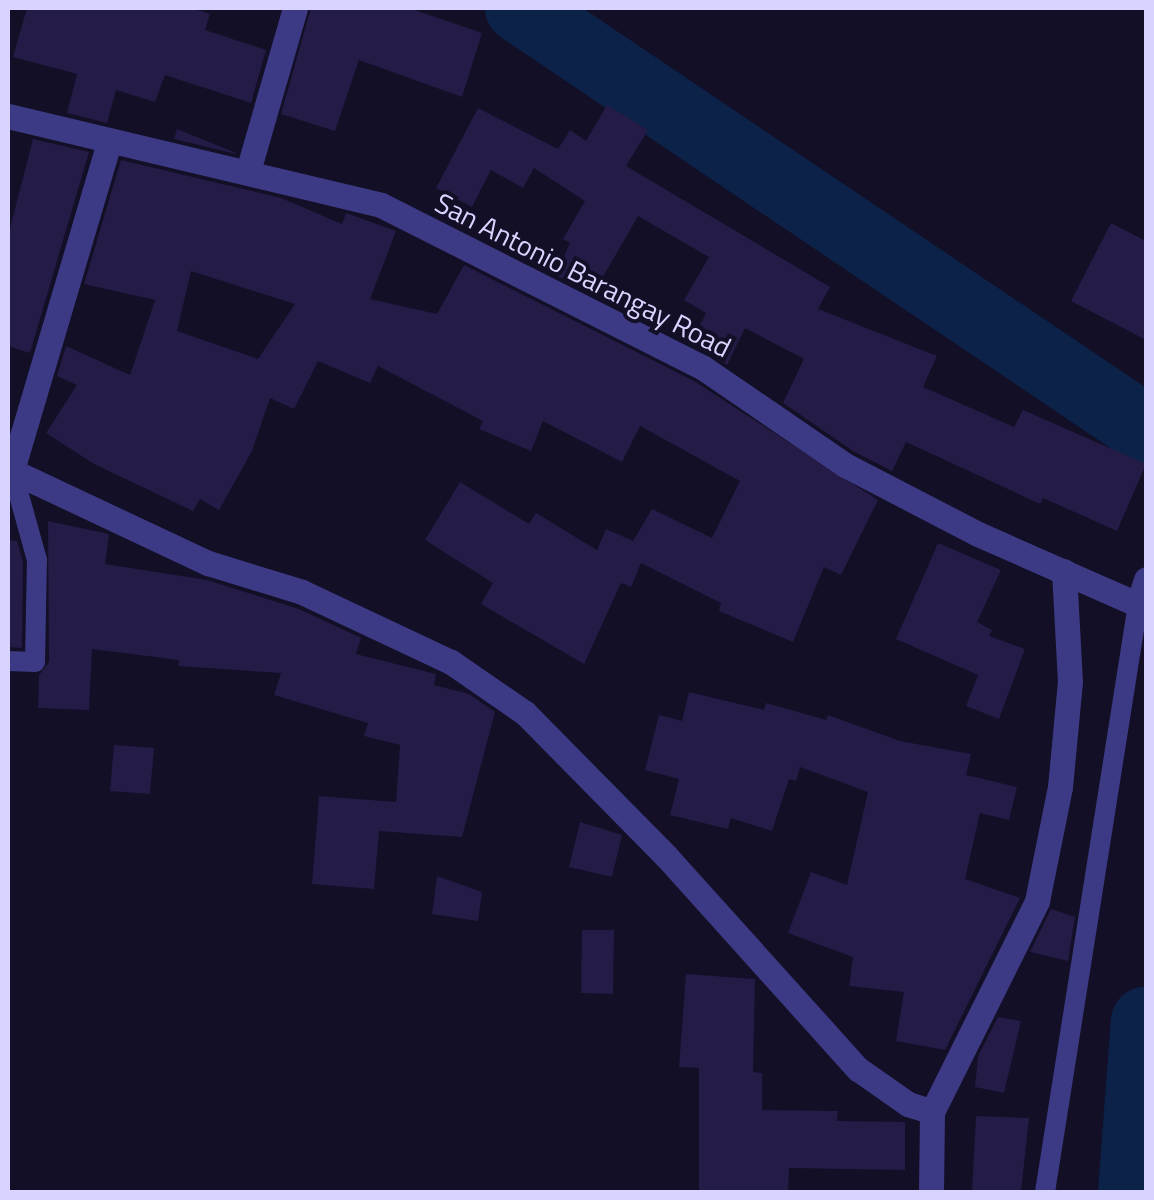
<!DOCTYPE html>
<style>
body{margin:0}
#map{position:relative;width:1154px;height:1200px;overflow:hidden;background:#130f26;font-family:"Titillium Web",sans-serif}
div>[style]{position:absolute}
.river>*{height:70px;margin:-35px;padding:0 35px;transform-origin:35px;border-radius:35px;background:#0c2248}
.building>*{inset:0;background:#241b47}
.service>*{height:20px;margin:-10px;padding:0 10px;transform-origin:10px;border-radius:10px;background:#3d3a85}
.minor>*{height:25px;margin:-12.5px;padding:0 12.5px;transform-origin:12.5px;border-radius:12.5px;background:#3d3a85}
.tertiary>*{height:25px;margin:-12.5px;padding:0 12.5px;transform-origin:12.5px;border-radius:12.5px;background:#3d3a85}
span{translate:-50% -50%;white-space:nowrap;text-align:center;line-height:1.15;-webkit-text-stroke:8px #130f26;paint-order:stroke}
.street-label{font-size:28px;color:#d9d4ff}
.frame{position:absolute;inset:0;border:10px solid #d9d4ff;pointer-events:none}
</style>
<div id="map">
<div class="river">
<div style="left:520px;top:8px;width:755px;rotate:33.98deg"></div>
<div style="left:1133px;top:1192px;width:171px;rotate:-85.7deg"></div>
</div>
<div class="building">
<div style="clip-path:polygon(27px 8px,190px 8px,210px 14px,205px 30px,266px 50px,251px 103px,165px 75px,155px 102px,116px 90px,107px 123px,67px 113px,77px 74px,13px 57px)"></div>
<div style="clip-path:polygon(311px 8px,409px 8px,482px 33px,462px 97px,359px 60px,335px 131px,281px 114px)"></div>
<div style="clip-path:polygon(607px 105px,648px 130px,626px 166px,830px 287px,818px 309px,937px 356px,923px 387px,1014px 427px,1023px 410px,1146px 464px,1117px 531px,1043px 498px,1040px 504px,906px 442px,892px 471px,853px 451px,783px 403px,804px 359px,745px 328px,727px 365px,691px 343px,706px 313px,684px 300px,709px 257px,638px 216px,593px 294px,556px 275px,570px 243px,563px 239px,585px 201px,534px 168px,523px 188px,491px 170px,472px 207px,436px 188px,478px 108px,558px 149px,570px 130px,586px 141px)"></div>
<div style="clip-path:polygon(177px 129px,236px 153px,236px 154px,174px 139px)"></div>
<div style="clip-path:polygon(33px 139px,89px 152px,30px 353px,8px 346px,8px 236px)"></div>
<div style="clip-path:polygon(evenodd,121px 160px,281px 198px,342px 224px,346px 213px,396px 231px,370px 299px,437px 314px,464px 265px,694px 381px,878px 500px,841px 575px,824px 567px,793px 642px,719px 611px,721px 603px,641px 563px,631px 587px,621px 583px,584px 664px,481px 604px,493px 583px,425px 540px,460px 482px,529px 524px,536px 513px,597px 550px,606px 529px,633px 541px,652px 509px,712px 538px,740px 481px,640px 426px,622px 462px,543px 421px,531px 451px,479px 429px,483px 421px,378px 366px,370px 383px,318px 361px,294px 409px,270px 398px,252px 451px,219px 510px,200px 499px,193px 511px,94px 464px,46px 433px,77px 385px,57px 376px,66px 346px,130px 375px,155px 300px,84px 284px,121px 160px,191px 271px,295px 304px,258px 359px,177px 331px,191px 271px)"></div>
<div style="clip-path:polygon(1111px 223px,1146px 241px,1146px 340px,1071px 301px)"></div>
<div style="clip-path:polygon(48px 521px,109px 534px,105px 564px,207px 580px,299px 609px,361px 638px,356px 654px,436px 674px,434px 685px,469px 694px,495px 712px,462px 837px,379px 831px,374px 889px,312px 884px,319px 796px,396px 802px,400px 745px,364px 736px,368px 723px,274px 695px,281px 673px,178px 666px,179px 660px,92px 649px,89px 710px,38px 708px,39px 675px,49px 662px)"></div>
<div style="clip-path:polygon(8px 540px,17px 541px,23px 562px,22px 648px,8px 647px)"></div>
<div style="clip-path:polygon(938px 543px,1001px 570px,977px 622px,992px 630px,989px 636px,1025px 649px,999px 719px,966px 706px,978px 675px,896px 639px)"></div>
<div style="clip-path:polygon(689px 692px,764px 710px,766px 703px,826px 720px,828px 715px,900px 741px,971px 754px,966px 775px,1017px 787px,1009px 820px,980px 813px,965px 879px,1020px 898px,945px 1050px,896px 1041px,904px 992px,849px 986px,853px 957px,788px 933px,811px 872px,847px 885px,868px 792px,800px 767px,796px 781px,789px 779px,772px 831px,731px 818px,728px 829px,670px 815px,679px 779px,645px 770px,659px 715px,682px 721px)"></div>
<div style="clip-path:polygon(114px 745px,154px 748px,150px 794px,110px 791px)"></div>
<div style="clip-path:polygon(580px 822px,622px 835px,612px 877px,569px 867px)"></div>
<div style="clip-path:polygon(437px 876px,482px 892px,478px 921px,432px 914px)"></div>
<div style="clip-path:polygon(1051px 909px,1075px 917px,1068px 961px,1030px 952px)"></div>
<div style="clip-path:polygon(582px 930px,614px 930px,613px 994px,581px 993px)"></div>
<div style="clip-path:polygon(686px 974px,755px 979px,753px 1072px,762px 1073px,762px 1110px,838px 1111px,837px 1121px,905px 1122px,905px 1170px,789px 1168px,788px 1192px,699px 1192px,699px 1068px,679px 1067px)"></div>
<div style="clip-path:polygon(998px 1017px,1021px 1021px,1004px 1093px,975px 1087px,978px 1056px)"></div>
<div style="clip-path:polygon(976px 1116px,1029px 1118px,1021px 1192px,972px 1192px)"></div>
</div>
<div class="service">
<div style="left:8px;top:661px;width:27px;rotate:2deg"></div>
<div style="left:35px;top:662px;width:102px;rotate:-88.9deg"></div>
<div style="left:37px;top:560px;width:93px;rotate:-105.5deg"></div>
<div style="left:1045px;top:1192px;width:595px;rotate:-81.01deg"></div>
</div>
<div class="minor">
<div style="left:248px;top:171px;width:170px;rotate:-73.9deg"></div>
<div style="left:8px;top:469px;width:221px;rotate:25.2deg"></div>
<div style="left:208px;top:563px;width:98px;rotate:17.1deg"></div>
<div style="left:302px;top:592px;width:165px;rotate:25.2deg"></div>
<div style="left:451px;top:662px;width:90px;rotate:34.6deg"></div>
<div style="left:525px;top:713px;width:201px;rotate:45.4deg"></div>
<div style="left:666px;top:856px;width:287px;rotate:48deg"></div>
<div style="left:858px;top:1069px;width:61px;rotate:35deg"></div>
<div style="left:908px;top:1104px;width:25px;rotate:18deg"></div>
<div style="left:932px;top:1112px;width:80px;rotate:90.7deg"></div>
<div style="left:12px;top:470px;width:344px;rotate:-73.5deg"></div>
<div style="left:1138px;top:604px;width:26px;rotate:-72deg"></div>
<div style="left:932px;top:1112px;width:236px;rotate:-63.5deg"></div>
<div style="left:1037px;top:901px;width:116px;rotate:-78.6deg"></div>
<div style="left:1060px;top:787px;width:105px;rotate:-84.6deg"></div>
<div style="left:1070px;top:682px;width:111px;rotate:-93.1deg"></div>
</div>
<div class="tertiary">
<div style="left:8px;top:116px;width:383px;rotate:13.4deg"></div>
<div style="left:381px;top:205px;width:360px;rotate:26.8deg"></div>
<div style="left:702px;top:367px;width:173px;rotate:34.4deg"></div>
<div style="left:845px;top:465px;width:150px;rotate:27.4deg"></div>
<div style="left:978px;top:534px;width:184px;rotate:23.8deg"></div>
</div>
<div class="street-label">
<span style="left:583px;top:275px;rotate:27deg">San Antonio Barangay Road</span>
</div>
<div class="frame"></div>
</div>
